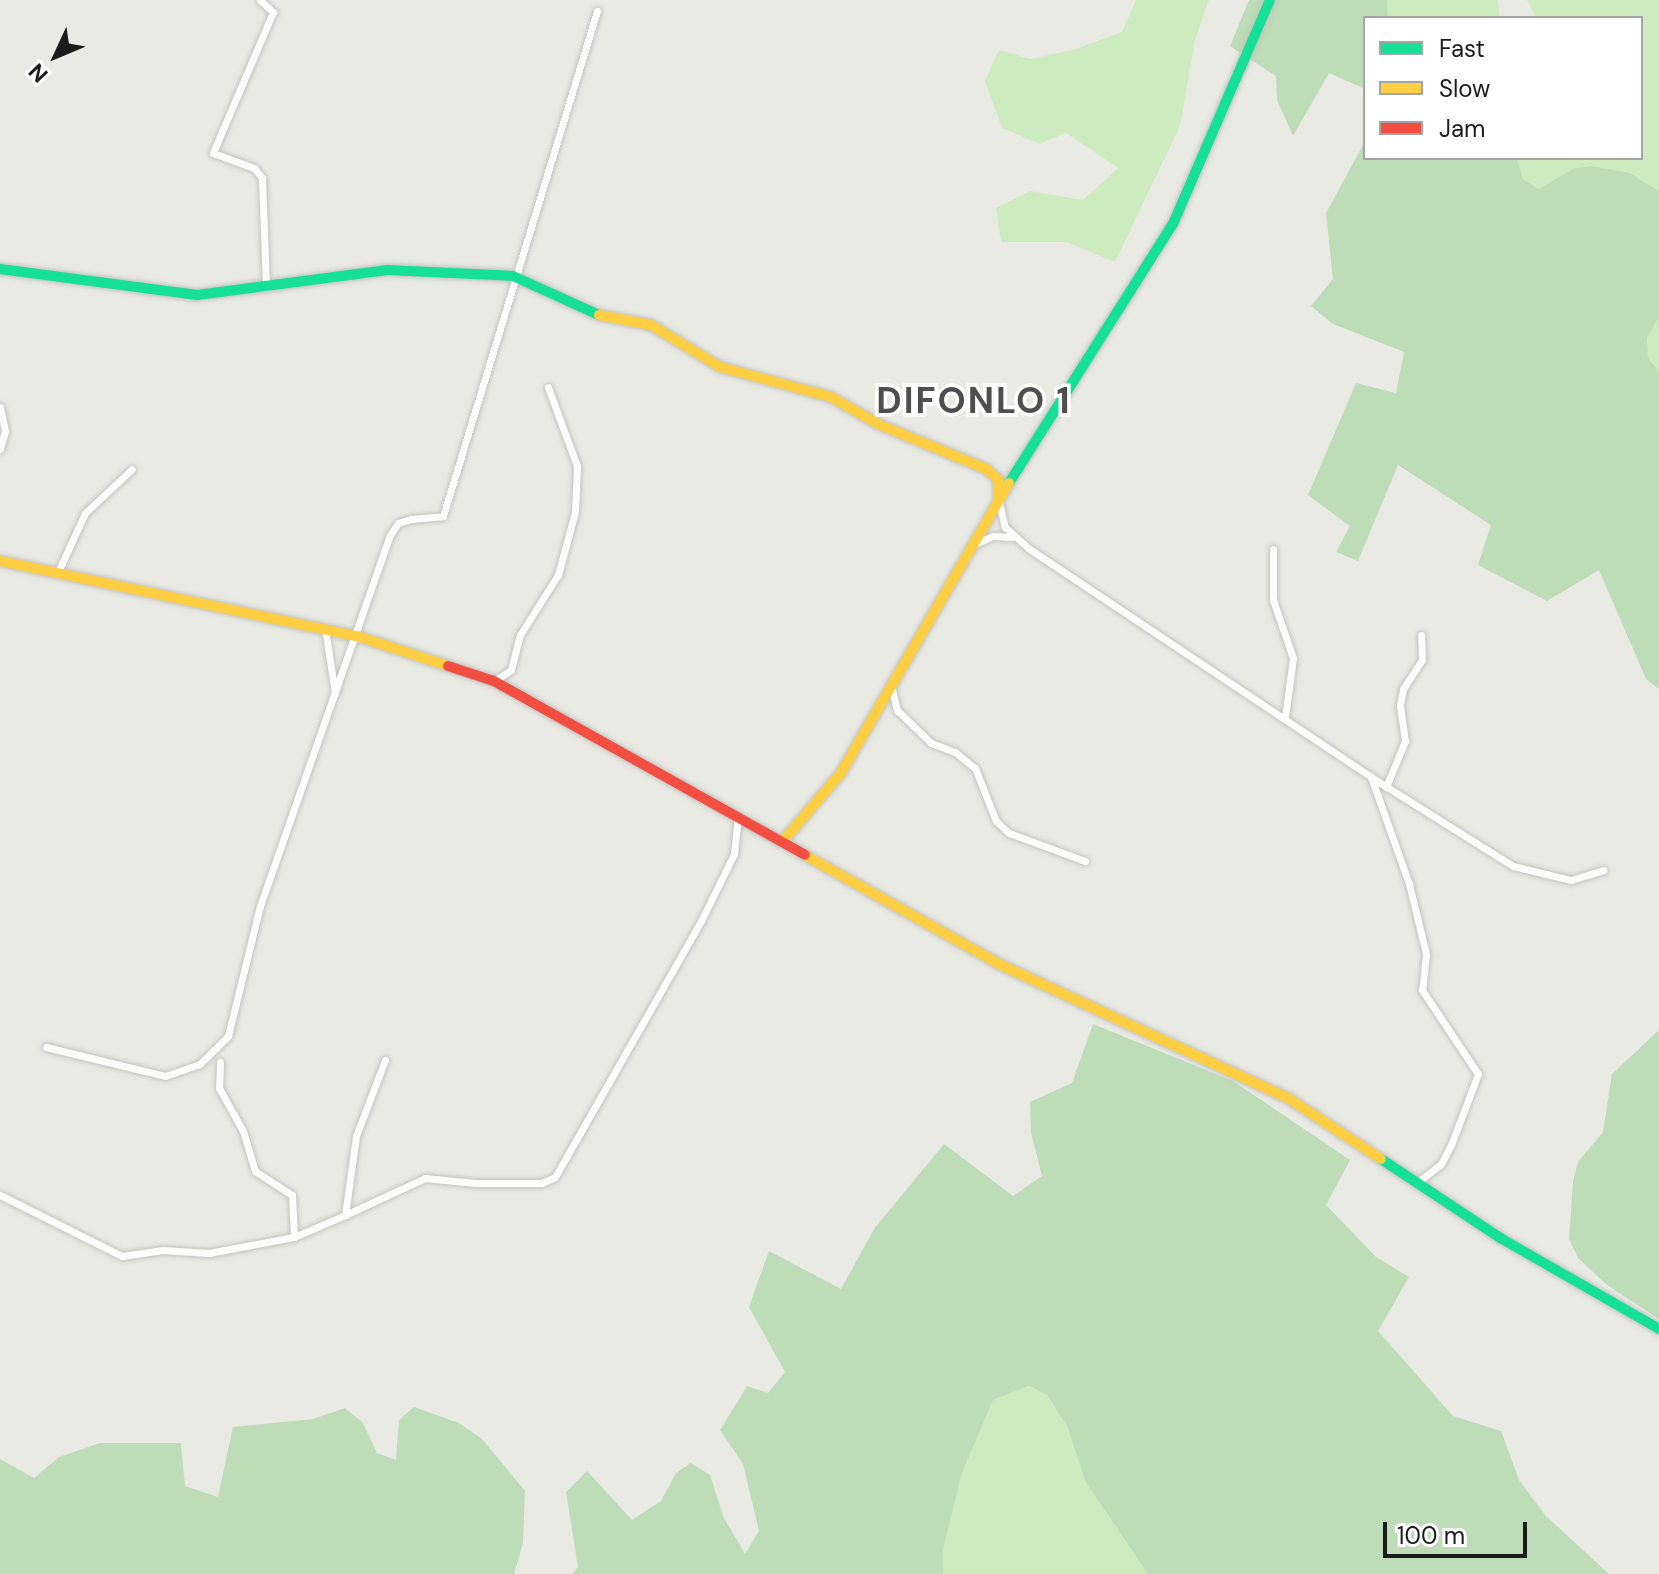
<!DOCTYPE html>
<style>
body{margin:0}
#map{position:relative;width:1659px;height:1574px;overflow:hidden;background:#eaeae4;font-family:"DM Sans",sans-serif}
div>[style]{position:absolute}
.grass>*{inset:0;background:#ceebc0}
.forest>*{inset:0;background:#bddcb7}
.roads{filter:drop-shadow(0 0 2px #c2c2c0) drop-shadow(0 0 2px #c2c2c0)}
.street>*{height:7px;margin:-3.5px;padding:0 3.5px;transform-origin:3.5px;border-radius:3.5px;background:#fcfcfb}
.fast>*{height:10px;margin:-5px;padding:0 5px;transform-origin:5px;border-radius:5px;background:#16e098}
.slow>*{height:10px;margin:-5px;padding:0 5px;transform-origin:5px;border-radius:5px;background:#ffcf43}
.jam>*{height:10px;margin:-5px;padding:0 5px;transform-origin:5px;border-radius:5px;background:#f24e42}
span{translate:-50% -50%;white-space:nowrap;text-align:center;line-height:1.15;-webkit-text-stroke:7px #fff;paint-order:stroke}
.district-label{font-size:36px;color:#4e4e4e;font-weight:700;letter-spacing:2px}
.legend{position:absolute;left:1363px;top:16px;width:280px;height:144px;box-sizing:border-box;background:#fff;border:2px solid #a4a4a4;margin:0;padding:10px 14px;list-style:none;font-size:24px;color:#1b1b1b}
.legend li{display:flex;align-items:center;gap:16px;height:40px}
.legend b{width:40px;border:2px solid #a4a4a4}
.north{position:absolute;left:16px;top:16px;width:80px;height:80px;-webkit-text-stroke:6px #fff;paint-order:stroke;rotate:226deg;font-size:22px;font-weight:700;line-height:32px;text-align:center;color:#1b1b1b}
.north::after{content:'';display:block;margin:auto;width:28px;height:36px;background:#1b1b1b;clip-path:polygon(50% 0,100% 100%,50% 72%,0 100%)}
.scale{position:absolute;left:1383px;top:1522px;width:144px;height:36px;box-sizing:border-box;border:4px solid #1b1b1b;border-top:0;padding-left:10px;font-size:24px;line-height:28px;white-space:nowrap;color:#1b1b1b;-webkit-text-stroke:6px #fff;paint-order:stroke}
</style>
<div id="map">
<div class="grass">
<div style="clip-path:polygon(1136px 0,1209px 0,1195px 40px,1180px 126px,1115px 262px,1066px 242px,1001px 242px,996px 208px,1030px 191px,1083px 200px,1118px 168px,1066px 133px,1039px 144px,1002px 128px,985px 81px,999px 50px,1030px 59px,1076px 49px,1122px 32px)"></div>
<div style="clip-path:polygon(1387px 0,1498px 0,1500px 18px,1388px 18px)"></div>
<div style="clip-path:polygon(1527px 0,1659px 0,1659px 191px,1630px 173px,1572px 169px,1539px 189px,1523px 179px,1517px 158px,1641px 158px,1641px 18px,1536px 18px)"></div>
<div style="clip-path:polygon(1659px 317px,1659px 372px,1648px 358px,1647px 338px)"></div>
<div style="clip-path:polygon(1029px 1386px,1047px 1395px,1067px 1426px,1085px 1481px,1148px 1574px,943px 1574px,943px 1550px,962px 1473px,993px 1400px)"></div>
</div>
<div class="forest">
<div style="clip-path:polygon(1249px 0,1387px 0,1388px 18px,1365px 18px,1365px 89px,1329px 73px,1293px 136px,1277px 100px,1276px 76px,1230px 46px)"></div>
<div style="clip-path:polygon(1365px 141px,1365px 158px,1517px 158px,1523px 179px,1539px 189px,1572px 169px,1591px 166px,1630px 173px,1659px 191px,1659px 317px,1647px 338px,1648px 358px,1659px 372px,1659px 689px,1646px 679px,1599px 570px,1547px 601px,1478px 565px,1491px 525px,1398px 465px,1358px 561px,1336px 552px,1350px 526px,1308px 495px,1356px 383px,1396px 393px,1404px 352px,1333px 324px,1311px 306px,1333px 279px,1326px 213px)"></div>
<div style="clip-path:polygon(1093px 1024px,1233px 1081px,1350px 1160px,1326px 1205px,1376px 1257px,1409px 1277px,1378px 1331px,1453px 1416px,1501px 1431px,1519px 1480px,1546px 1516px,1609px 1574px,1148px 1574px,1085px 1481px,1067px 1426px,1047px 1395px,1029px 1386px,993px 1400px,962px 1473px,943px 1550px,943px 1574px,572px 1574px,578px 1567px,566px 1492px,587px 1471px,632px 1520px,661px 1501px,676px 1473px,691px 1463px,710px 1475px,724px 1518px,745px 1554px,759px 1531px,743px 1464px,720px 1430px,747px 1386px,768px 1393px,785px 1372px,749px 1307px,769px 1251px,841px 1289px,874px 1229px,944px 1144px,1013px 1196px,1042px 1176px,1031px 1133px,1030px 1102px,1072px 1083px)"></div>
<div style="clip-path:polygon(1659px 1030px,1659px 1319px,1607px 1285px,1578px 1258px,1569px 1239px,1573px 1181px,1578px 1162px,1603px 1132px,1612px 1074px)"></div>
<div style="clip-path:polygon(414px 1407px,459px 1423px,482px 1439px,525px 1491px,523px 1543px,514px 1574px,0 1574px,0 1459px,34px 1478px,59px 1457px,100px 1443px,181px 1443px,185px 1486px,218px 1497px,233px 1427px,313px 1419px,345px 1408px,363px 1423px,377px 1453px,396px 1460px,399px 1420px)"></div>
</div>
<div class="roads">
<div class="street">
<div style="left:260px;top:0;width:18px;rotate:43deg"></div>
<div style="left:273px;top:12px;width:153px;rotate:113.1deg"></div>
<div style="left:213px;top:153px;width:44px;rotate:20.1deg"></div>
<div style="left:254px;top:168px;width:13px;rotate:51deg"></div>
<div style="left:262px;top:178px;width:110px;rotate:87.9deg"></div>
<div style="left:0;top:407px;width:25px;rotate:78deg"></div>
<div style="left:5px;top:431px;width:19px;rotate:106deg"></div>
<div style="left:999px;top:502px;width:26px;rotate:77deg"></div>
<div style="left:1005px;top:527px;width:31px;rotate:42deg"></div>
<div style="left:1028px;top:548px;width:412px;rotate:33.7deg"></div>
<div style="left:1371px;top:777px;width:114px;rotate:70.4deg"></div>
<div style="left:1409px;top:884px;width:72px;rotate:76.3deg"></div>
<div style="left:1426px;top:954px;width:36px;rotate:96deg"></div>
<div style="left:1422px;top:990px;width:101px;rotate:56.3deg"></div>
<div style="left:1478px;top:1074px;width:76px;rotate:110.8deg"></div>
<div style="left:1451px;top:1145px;width:21px;rotate:118deg"></div>
<div style="left:1441px;top:1164px;width:31px;rotate:142deg"></div>
<div style="left:977px;top:543px;width:17px;rotate:-24deg"></div>
<div style="left:993px;top:536px;width:20px;rotate:3deg"></div>
<div style="left:1273px;top:549px;width:51px;rotate:90deg"></div>
<div style="left:1273px;top:600px;width:61px;rotate:71deg"></div>
<div style="left:1293px;top:658px;width:60px;rotate:97.7deg"></div>
<div style="left:57px;top:574px;width:67px;rotate:-65.3deg"></div>
<div style="left:85px;top:513px;width:64px;rotate:-43.1deg"></div>
<div style="left:325px;top:629px;width:65px;rotate:81.1deg"></div>
<div style="left:494px;top:681px;width:20px;rotate:-33deg"></div>
<div style="left:511px;top:670px;width:36px;rotate:-76deg"></div>
<div style="left:520px;top:635px;width:71px;rotate:-57.7deg"></div>
<div style="left:558px;top:575px;width:65px;rotate:-74.9deg"></div>
<div style="left:575px;top:512px;width:46px;rotate:-87.5deg"></div>
<div style="left:577px;top:466px;width:84px;rotate:-110.2deg"></div>
<div style="left:892px;top:689px;width:22px;rotate:77deg"></div>
<div style="left:897px;top:710px;width:47px;rotate:44.1deg"></div>
<div style="left:931px;top:743px;width:26px;rotate:21deg"></div>
<div style="left:955px;top:752px;width:26px;rotate:39deg"></div>
<div style="left:975px;top:768px;width:57px;rotate:68.4deg"></div>
<div style="left:996px;top:821px;width:18px;rotate:43deg"></div>
<div style="left:1009px;top:833px;width:81px;rotate:20.2deg"></div>
<div style="left:1371px;top:777px;width:168px;rotate:32.1deg"></div>
<div style="left:1513px;top:866px;width:60px;rotate:13.6deg"></div>
<div style="left:1571px;top:880px;width:34px;rotate:-17deg"></div>
<div style="left:1386px;top:787px;width:50px;rotate:-67.6deg"></div>
<div style="left:1405px;top:741px;width:36px;rotate:-98deg"></div>
<div style="left:1400px;top:705px;width:16px;rotate:-79deg"></div>
<div style="left:1403px;top:689px;width:35px;rotate:-57deg"></div>
<div style="left:1422px;top:660px;width:25px;rotate:-92deg"></div>
<div style="left:46px;top:1047px;width:122px;rotate:13.7deg"></div>
<div style="left:165px;top:1076px;width:37px;rotate:-19deg"></div>
<div style="left:200px;top:1064px;width:40px;rotate:-45deg"></div>
<div style="left:228px;top:1036px;width:134px;rotate:-76.2deg"></div>
<div style="left:260px;top:906px;width:393px;rotate:-70.7deg"></div>
<div style="left:390px;top:535px;width:14px;rotate:-56deg"></div>
<div style="left:398px;top:523px;width:14px;rotate:-17deg"></div>
<div style="left:411px;top:519px;width:32px;rotate:-5deg"></div>
<div style="left:443px;top:516px;width:528px;rotate:-73.04deg"></div>
<div style="left:385px;top:1060px;width:81px;rotate:110.9deg"></div>
<div style="left:356px;top:1136px;width:80px;rotate:97.9deg"></div>
<div style="left:345px;top:1215px;width:88px;rotate:-24.8deg"></div>
<div style="left:425px;top:1178px;width:50px;rotate:5.7deg"></div>
<div style="left:475px;top:1183px;width:67px"></div>
<div style="left:542px;top:1183px;width:14px;rotate:-25deg"></div>
<div style="left:555px;top:1177px;width:295px;rotate:-60.3deg"></div>
<div style="left:701px;top:921px;width:75px;rotate:-63.8deg"></div>
<div style="left:734px;top:854px;width:37px;rotate:-84deg"></div>
<div style="left:220px;top:1062px;width:26px;rotate:92deg"></div>
<div style="left:219px;top:1088px;width:49px;rotate:60.8deg"></div>
<div style="left:243px;top:1131px;width:42px;rotate:73.3deg"></div>
<div style="left:255px;top:1171px;width:44px;rotate:33deg"></div>
<div style="left:292px;top:1195px;width:42px;rotate:87.3deg"></div>
<div style="left:294px;top:1237px;width:56px;rotate:-23.3deg"></div>
<div style="left:0;top:1195px;width:136px;rotate:26.6deg"></div>
<div style="left:122px;top:1256px;width:41px;rotate:-8.3deg"></div>
<div style="left:163px;top:1250px;width:46px;rotate:3.7deg"></div>
<div style="left:209px;top:1253px;width:86px;rotate:-10.7deg"></div>
</div>
<div class="fast">
<div style="left:0;top:269px;width:199px;rotate:7.5deg"></div>
<div style="left:197px;top:295px;width:192px;rotate:-7.5deg"></div>
<div style="left:387px;top:270px;width:126px;rotate:2.7deg"></div>
<div style="left:513px;top:276px;width:94px;rotate:24.4deg"></div>
<div style="left:1009px;top:483px;width:307px;rotate:-57.7deg"></div>
<div style="left:1173px;top:224px;width:244px;rotate:-66.6deg"></div>
<div style="left:1381px;top:1159px;width:145px;rotate:33.5deg"></div>
<div style="left:1502px;top:1239px;width:181px;rotate:29.8deg"></div>
</div>
<div class="slow">
<div style="left:599px;top:315px;width:53px;rotate:10.9deg"></div>
<div style="left:651px;top:325px;width:81px;rotate:31.3deg"></div>
<div style="left:720px;top:367px;width:115px;rotate:15.1deg"></div>
<div style="left:831px;top:397px;width:54px;rotate:29.9deg"></div>
<div style="left:878px;top:424px;width:117px;rotate:22.6deg"></div>
<div style="left:986px;top:469px;width:16px;rotate:40deg"></div>
<div style="left:998px;top:479px;width:19px;rotate:87deg"></div>
<div style="left:0;top:561px;width:365px;rotate:11.9deg"></div>
<div style="left:357px;top:636px;width:96px;rotate:18.2deg"></div>
<div style="left:783px;top:841px;width:89px;rotate:-49.5deg"></div>
<div style="left:841px;top:773px;width:335px;rotate:-59.9deg"></div>
<div style="left:805px;top:855px;width:225px;rotate:29.3deg"></div>
<div style="left:1001px;top:965px;width:316px;rotate:24.9deg"></div>
<div style="left:1288px;top:1098px;width:111px;rotate:33.3deg"></div>
</div>
<div class="jam">
<div style="left:448px;top:666px;width:48px;rotate:18.1deg"></div>
<div style="left:494px;top:681px;width:356px;rotate:29.2deg"></div>
</div>
</div>
<div class="district-label">
<span style="left:974px;top:401px">DIFONLO 1</span>
</div>
<ul class="legend">
<li><b style="height:10px;background:#16e098"></b>Fast</li>
<li><b style="height:10px;background:#ffcf43"></b>Slow</li>
<li><b style="height:10px;background:#f24e42"></b>Jam</li>
</ul>
<div class="north">N</div>
<div class="scale">100 m</div>
</div>
